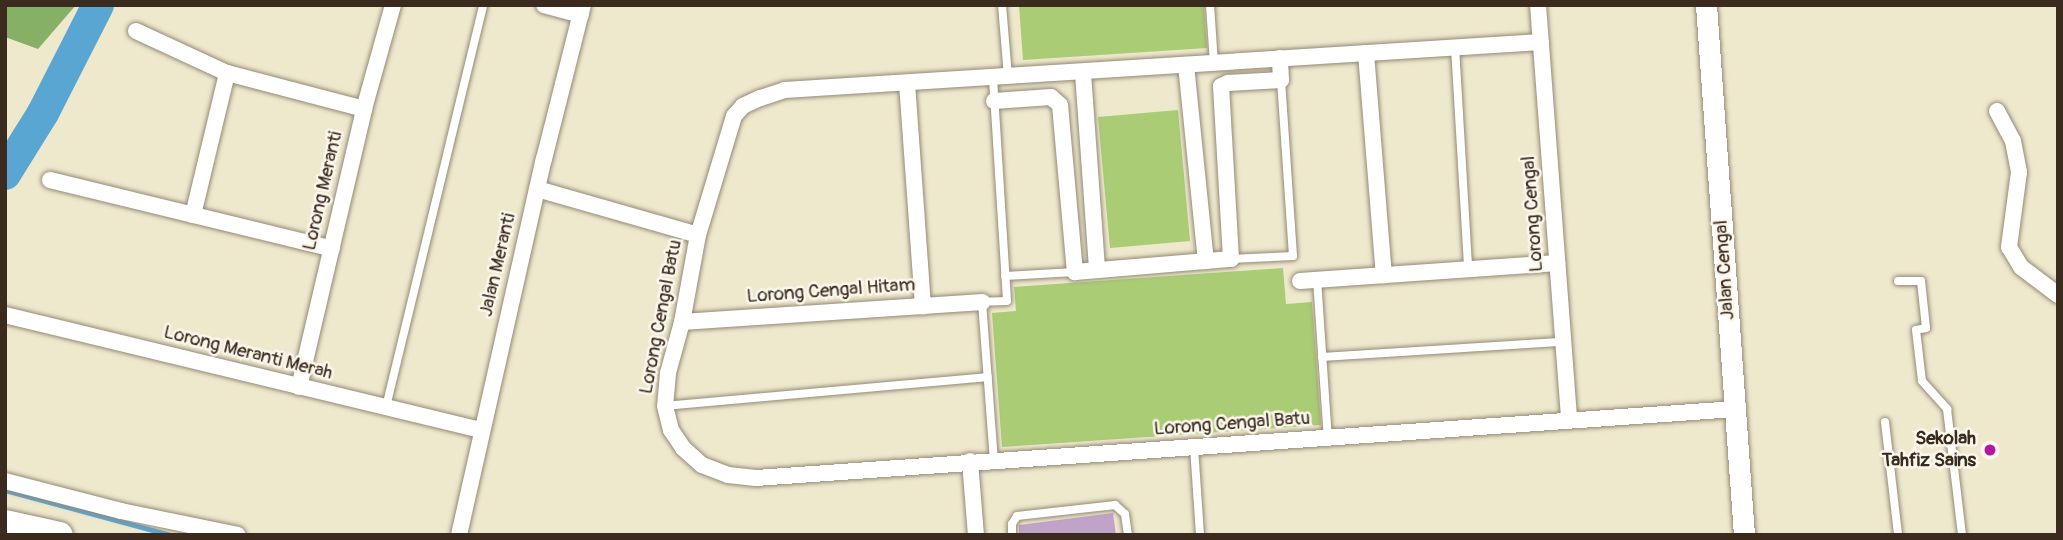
<!DOCTYPE html>
<style>
body{margin:0}
#map{position:relative;width:2063px;height:540px;overflow:hidden;background:#eee8cd;font-family:Pangolin,sans-serif}
div>[style]{position:absolute}
.green>*{inset:0;background:#a9cc75}
.forest>*{inset:0;background:#86b066}
.stream>*{height:5px;margin:-2.5px;padding:0 2.5px;transform-origin:2.5px;border-radius:2.5px;background:#5aa6d2}
.river>*{height:32px;margin:-16px;padding:0 16px;transform-origin:16px;border-radius:16px;background:#5aa6d2}
.building>*{inset:0;background:#c2a3c8}
.roads{filter:drop-shadow(0 0 2px #948976) drop-shadow(0 0 2px #948976)}
.service>*{height:8px;margin:-4px;padding:0 4px;transform-origin:4px;border-radius:4px;background:#fff}
.minor>*{height:16px;margin:-8px;padding:0 8px;transform-origin:8px;border-radius:8px;background:#fff}
.tertiary>*{height:21px;margin:-10.5px;padding:0 10.5px;transform-origin:10.5px;border-radius:10.5px;background:#fff}
.primary>*{height:26px;margin:-13px;padding:0 13px;transform-origin:13px;border-radius:13px;background:#fff}
.dots>*{width:19px;height:19px;translate:-50% -50%;box-sizing:border-box;border:4px solid #fbf7ec;border-radius:50%}
span{translate:-50% -50%;white-space:nowrap;text-align:center;line-height:1.15;-webkit-text-stroke:5px #fbf7ec;paint-order:stroke}
.street-label{font-size:19px;color:#3b2a1e}
.poi-label{font-size:19px;color:#3b2a1e;font-weight:700}
.right{translate:-100% -50%;text-align:right}
.frame{position:absolute;inset:0;border:7px solid #3b2a1e;pointer-events:none}
</style>
<div id="map">
<div class="green">
<div style="clip-path:polygon(1019px 5px,1204px 5px,1207px 48px,1023px 60px)"></div>
<div style="clip-path:polygon(1178px 110px,1190px 241px,1110px 248px,1098px 117px)"></div>
<div style="clip-path:polygon(1283px 268px,1286px 304px,1312px 302px,1321px 425px,1002px 447px,992px 313px,1016px 311px,1014px 287px)"></div>
</div>
<div class="forest">
<div style="clip-path:polygon(5px 5px,76px 5px,38px 49px,5px 37px)"></div>
</div>
<div class="stream">
<div style="left:5px;top:490px;width:172px;rotate:15.2deg"></div>
</div>
<div class="river">
<div style="left:5px;top:174px;width:72px;rotate:-58.1deg"></div>
<div style="left:43px;top:113px;width:121px;rotate:-63deg"></div>
</div>
<div class="building">
<div style="clip-path:polygon(1113px 513px,1116px 535px,1019px 535px,1019px 525px)"></div>
</div>
<div class="roads">
<div class="service">
<div style="left:1002px;top:5px;width:71px;rotate:85.2deg"></div>
<div style="left:1210px;top:5px;width:58px;rotate:86.1deg"></div>
<div style="left:1455px;top:47px;width:222px;rotate:86.6deg"></div>
<div style="left:993px;top:78px;width:223px;rotate:86.4deg"></div>
<div style="left:1007px;top:301px;width:25px;rotate:178deg"></div>
<div style="left:982px;top:302px;width:158px;rotate:85.7deg"></div>
<div style="left:1231px;top:259px;width:62px;rotate:-2.8deg"></div>
<div style="left:1293px;top:256px;width:176px;rotate:-93.9deg"></div>
<div style="left:1005px;top:276px;width:70px;rotate:-3.3deg"></div>
<div style="left:1317px;top:279px;width:160px;rotate:86.1deg"></div>
<div style="left:1898px;top:281px;width:23px"></div>
<div style="left:1921px;top:281px;width:47px;rotate:83.9deg"></div>
<div style="left:1926px;top:328px;width:10px;rotate:169deg"></div>
<div style="left:1916px;top:330px;width:51px;rotate:83.3deg"></div>
<div style="left:1922px;top:381px;width:38px;rotate:48deg"></div>
<div style="left:1947px;top:409px;width:127px;rotate:83.2deg"></div>
<div style="left:1322px;top:357px;width:241px;rotate:-3.6deg"></div>
<div style="left:665px;top:406px;width:324px;rotate:-5.1deg"></div>
<div style="left:386px;top:407px;width:414px;rotate:-76.4deg"></div>
<div style="left:1885px;top:422px;width:114px;rotate:83.4deg"></div>
<div style="left:1194px;top:447px;width:88px;rotate:86.1deg"></div>
<div style="left:1012px;top:535px;width:11px;rotate:-90deg"></div>
<div style="left:1012px;top:524px;width:9px;rotate:-58deg"></div>
<div style="left:1017px;top:516px;width:99px;rotate:-6.4deg"></div>
<div style="left:1115px;top:505px;width:13px;rotate:42deg"></div>
<div style="left:1125px;top:514px;width:21px;rotate:82deg"></div>
</div>
<div class="minor">
<div style="left:544px;top:5px;width:38px;rotate:15deg"></div>
<div style="left:1538px;top:5px;width:416px;rotate:85.7deg"></div>
<div style="left:136px;top:31px;width:100px;rotate:24.8deg"></div>
<div style="left:227px;top:73px;width:142px;rotate:14.7deg"></div>
<div style="left:1541px;top:42px;width:758px;rotate:176.37deg"></div>
<div style="left:785px;top:90px;width:26px;rotate:162deg"></div>
<div style="left:760px;top:98px;width:19px;rotate:155deg"></div>
<div style="left:743px;top:106px;width:13px;rotate:132deg"></div>
<div style="left:734px;top:116px;width:124px;rotate:106.8deg"></div>
<div style="left:698px;top:235px;width:88px;rotate:100.4deg"></div>
<div style="left:682px;top:322px;width:53px;rotate:105.4deg"></div>
<div style="left:668px;top:373px;width:33px;rotate:95deg"></div>
<div style="left:665px;top:406px;width:25px;rotate:76deg"></div>
<div style="left:671px;top:430px;width:22px;rotate:56deg"></div>
<div style="left:683px;top:448px;width:25px;rotate:42deg"></div>
<div style="left:702px;top:465px;width:28px;rotate:21deg"></div>
<div style="left:728px;top:475px;width:28px;rotate:6deg"></div>
<div style="left:756px;top:478px;width:981px;rotate:-4.03deg"></div>
<div style="left:1366px;top:53px;width:223px;rotate:85.4deg"></div>
<div style="left:1186px;top:65px;width:197px;rotate:84.2deg"></div>
<div style="left:1083px;top:73px;width:197px;rotate:85.9deg"></div>
<div style="left:907px;top:83px;width:224px;rotate:85.9deg"></div>
<div style="left:994px;top:101px;width:57px;rotate:-4deg"></div>
<div style="left:1051px;top:97px;width:12px;rotate:42deg"></div>
<div style="left:1060px;top:105px;width:168px;rotate:84.9deg"></div>
<div style="left:1075px;top:272px;width:157px;rotate:-4.8deg"></div>
<div style="left:1231px;top:259px;width:173px;rotate:-93.3deg"></div>
<div style="left:1221px;top:86px;width:8px;rotate:-23deg"></div>
<div style="left:1228px;top:83px;width:53px;rotate:-3.2deg"></div>
<div style="left:1281px;top:80px;width:22px;rotate:-93deg"></div>
<div style="left:1997px;top:111px;width:34px;rotate:62deg"></div>
<div style="left:2013px;top:141px;width:32px;rotate:79deg"></div>
<div style="left:2019px;top:172px;width:76px;rotate:97.6deg"></div>
<div style="left:2009px;top:247px;width:23px;rotate:59deg"></div>
<div style="left:2021px;top:267px;width:46px;rotate:37.1deg"></div>
<div style="left:50px;top:180px;width:290px;rotate:13.7deg"></div>
<div style="left:537px;top:189px;width:167px;rotate:15.9deg"></div>
<div style="left:193px;top:215px;width:146px;rotate:-76.5deg"></div>
<div style="left:1300px;top:281px;width:258px;rotate:-4deg"></div>
<div style="left:5px;top:315px;width:491px;rotate:13.6deg"></div>
<div style="left:682px;top:322px;width:301px;rotate:-3.8deg"></div>
<div style="left:299px;top:387px;width:285px;rotate:-76.8deg"></div>
<div style="left:364px;top:109px;width:108px;rotate:-74.4deg"></div>
<div style="left:970px;top:461px;width:74px;rotate:85.4deg"></div>
<div style="left:5px;top:481px;width:120px;rotate:14.5deg"></div>
<div style="left:121px;top:511px;width:119px;rotate:11.6deg"></div>
<div style="left:459px;top:535px;width:385px;rotate:-77.3deg"></div>
<div style="left:544px;top:159px;width:159px;rotate:-75.8deg"></div>
</div>
<div class="tertiary">
<div style="left:1706px;top:5px;width:531px;rotate:85.9deg"></div>
</div>
<div class="primary">
<div style="left:5px;top:523px;width:56px;rotate:12.3deg"></div>
</div>
</div>
<div class="dots">
<div style="left:1990px;top:450px;background:#b5179e"></div>
</div>
<div class="street-label">
<span style="left:323px;top:191px;rotate:-77deg">Lorong Meranti</span>
<span style="left:1533px;top:214px;rotate:-94deg">Lorong Cengal</span>
<span style="left:498px;top:265px;rotate:-77deg">Jalan Meranti</span>
<span style="left:1725px;top:270px;rotate:-94deg">Jalan Cengal</span>
<span style="left:831px;top:291px;rotate:-4deg">Lorong Cengal Hitam</span>
<span style="left:661px;top:317px;rotate:-79deg">Lorong Cengal Batu</span>
<span style="left:248px;top:353px;rotate:14deg">Lorong Meranti Merah</span>
<span style="left:1232px;top:424px;rotate:-4deg">Lorong Cengal Batu</span>
</div>
<div class="poi-label">
<span class="right" style="left:1976px;top:450px">Sekolah<br>Tahfiz Sains</span>
</div>
<div class="frame"></div>
</div>
